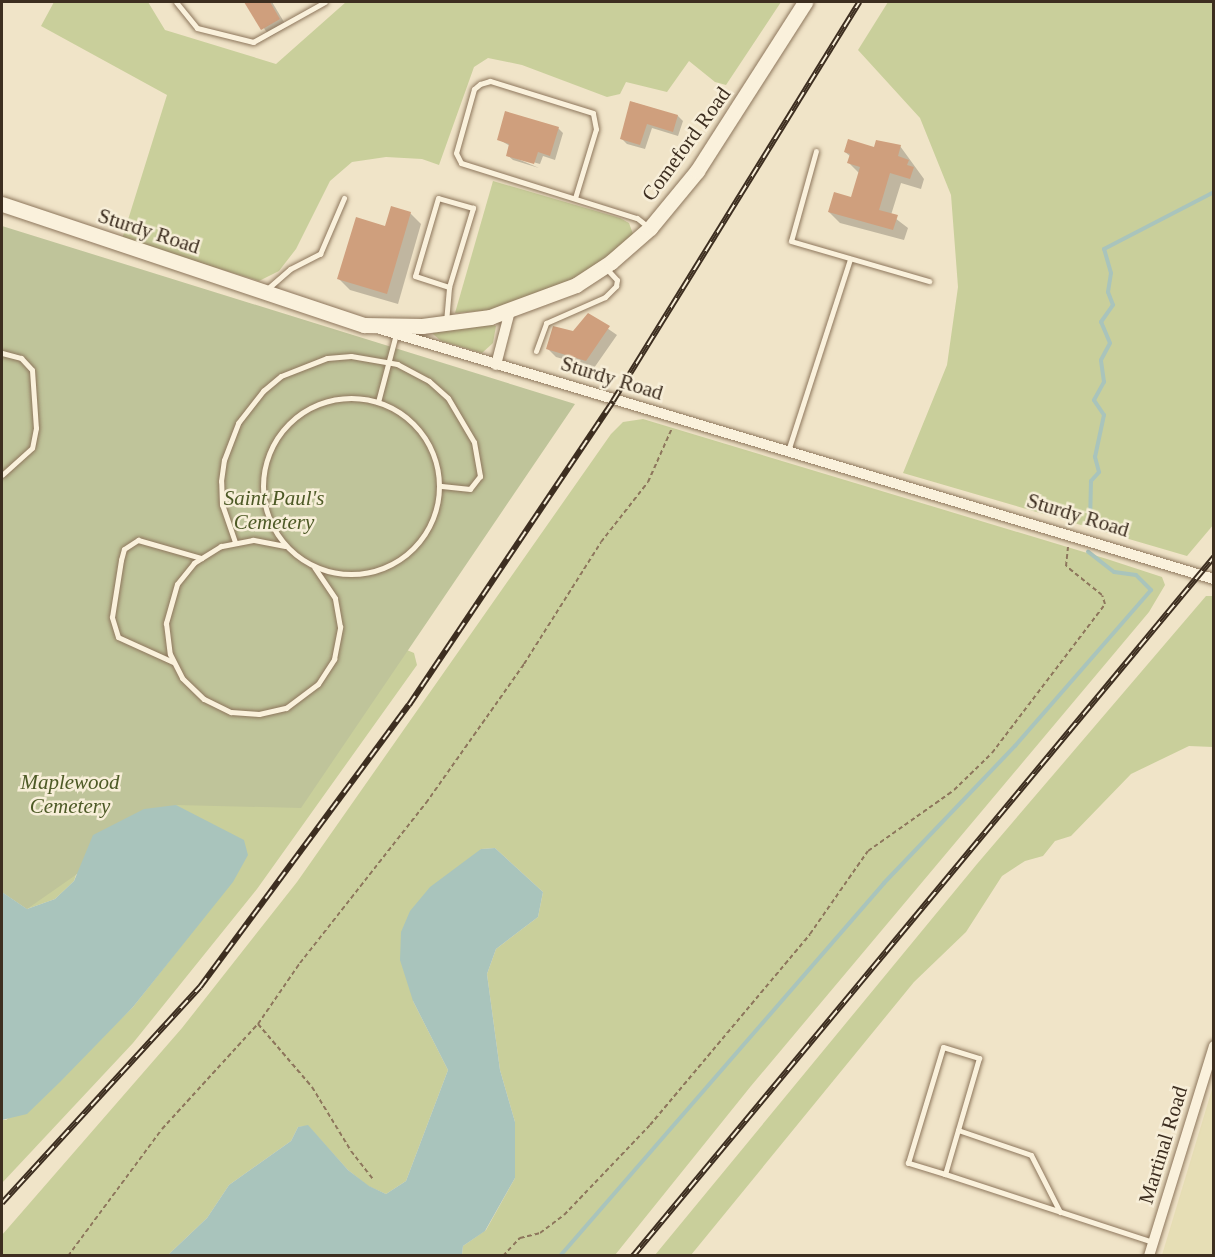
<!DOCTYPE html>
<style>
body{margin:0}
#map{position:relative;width:1215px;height:1257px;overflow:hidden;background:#f0e4c8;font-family:Georgia,serif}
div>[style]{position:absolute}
.farmland>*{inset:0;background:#e6deb5}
.green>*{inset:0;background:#c9cf9b}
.cemetery>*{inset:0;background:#bfc49a}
.water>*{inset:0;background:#a9c4bc}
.shadow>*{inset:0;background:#0003}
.stream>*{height:4px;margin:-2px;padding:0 2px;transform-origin:2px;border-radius:2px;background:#a9c4bc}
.building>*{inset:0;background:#cf9f7d}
.path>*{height:2px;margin-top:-1px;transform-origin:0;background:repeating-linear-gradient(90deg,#8d765c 0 4.5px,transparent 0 7.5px)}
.roads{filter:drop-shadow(0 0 2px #8d765c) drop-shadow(0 0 2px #8d765c)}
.lane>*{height:5px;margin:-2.5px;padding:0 2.5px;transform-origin:2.5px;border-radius:2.5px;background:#faf1dc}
.lane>.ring{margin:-2.5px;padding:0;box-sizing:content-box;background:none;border:5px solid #faf1dc;border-radius:50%}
.street>*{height:10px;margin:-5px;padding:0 5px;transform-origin:5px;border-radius:5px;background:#faf1dc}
.secondary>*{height:15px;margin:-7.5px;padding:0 7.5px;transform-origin:7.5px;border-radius:7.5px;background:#faf1dc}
.rail>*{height:6px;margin-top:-3px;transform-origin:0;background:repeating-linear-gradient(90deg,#f7eed8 0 11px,#3d2e20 0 22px);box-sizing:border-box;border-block:2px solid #3d2e20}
span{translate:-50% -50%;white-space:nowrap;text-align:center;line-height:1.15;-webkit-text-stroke:5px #f7eed8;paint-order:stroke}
.street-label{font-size:21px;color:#3d2e20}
.park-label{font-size:21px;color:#4d5a26;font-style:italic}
.frame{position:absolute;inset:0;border:3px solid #3d2e20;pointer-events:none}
</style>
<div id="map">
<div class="farmland">
<div style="clip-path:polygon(1213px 1086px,1213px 1255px,1162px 1255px)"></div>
</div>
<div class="green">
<div style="clip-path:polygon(54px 2px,148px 2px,165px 30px,276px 64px,346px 2px,781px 2px,726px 85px,715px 82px,689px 61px,667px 92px,626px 82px,620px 94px,607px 97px,522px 65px,488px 58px,474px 67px,439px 165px,422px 159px,386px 157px,352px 162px,330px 181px,296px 249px,279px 271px,259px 281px,122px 239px,167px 95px,41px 26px)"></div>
<div style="clip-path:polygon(888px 2px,1213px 2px,1214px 524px,1187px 556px,903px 473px,947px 365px,958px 287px,951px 195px,920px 118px,858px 50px)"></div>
<div style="clip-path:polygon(493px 181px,620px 218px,629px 223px,633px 234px,611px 255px,567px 282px,492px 310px,455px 313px)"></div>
<div style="clip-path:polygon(491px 324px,496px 326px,493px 343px,482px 353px,441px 341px,432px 333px)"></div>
<div style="clip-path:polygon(643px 419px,1107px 559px,1162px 577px,1165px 585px,1149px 612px,751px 1086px,615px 1255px,462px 1255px,463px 1246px,486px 1230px,515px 1178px,515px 1122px,500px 1070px,487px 974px,496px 949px,538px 917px,543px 892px,495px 848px,481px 849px,413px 1001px,448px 1070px,406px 1181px,386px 1194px,368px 1186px,348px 1170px,308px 1126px,298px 1127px,291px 1141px,229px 1185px,207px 1218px,168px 1255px,2px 1256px,2px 1235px,182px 1028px,297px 882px,611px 434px,623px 422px)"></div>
<div style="clip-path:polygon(1206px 596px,1213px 596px,1213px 747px,1189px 746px,1131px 774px,1071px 836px,1055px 841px,1043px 856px,1025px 861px,1002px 876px,966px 932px,914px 982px,691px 1255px,655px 1255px,977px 864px)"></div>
<div style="clip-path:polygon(388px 642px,414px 653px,417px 665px,257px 889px,133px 1043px,2px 1183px,2px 1120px,6px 1120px,97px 1042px,133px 1007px,204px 917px,81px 859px,74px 881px,55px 899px,27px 909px,2px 892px)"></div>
</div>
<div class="cemetery">
<div style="clip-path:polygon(2px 226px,575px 404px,301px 808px,176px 805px,27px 909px,2px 892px)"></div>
</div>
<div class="water">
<div style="clip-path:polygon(176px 805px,244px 840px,248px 855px,233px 882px,133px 1007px,61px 1081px,27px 1114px,2px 1120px,2px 892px,27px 909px,55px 899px,74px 881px,93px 835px,144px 809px)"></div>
<div style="clip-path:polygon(495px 848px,543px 892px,538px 917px,496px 949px,487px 974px,500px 1070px,515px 1122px,515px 1178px,485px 1231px,463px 1246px,462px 1255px,168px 1255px,207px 1218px,229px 1185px,291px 1141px,298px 1127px,308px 1125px,348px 1170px,369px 1186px,386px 1194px,406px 1181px,448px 1070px,413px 1001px,400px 960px,401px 932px,410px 911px,430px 887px,481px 849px)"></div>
</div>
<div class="shadow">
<div style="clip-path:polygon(246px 2px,272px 2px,287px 27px,270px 37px)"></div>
<div style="clip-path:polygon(632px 102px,678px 116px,683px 121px,678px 136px,652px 128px,645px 149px,627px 144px,622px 139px)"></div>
<div style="clip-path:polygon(558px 128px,563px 133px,555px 160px,543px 156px,540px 164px,511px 156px,539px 168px,513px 160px,507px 155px,510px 146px,498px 139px)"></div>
<div style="clip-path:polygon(900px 146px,924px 179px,921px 189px,901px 183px,891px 215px,908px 228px,904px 240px,840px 223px,829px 212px,852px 199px,860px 174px,849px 163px,851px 157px,845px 152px)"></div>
<div style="clip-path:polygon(410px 213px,421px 224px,398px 304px,350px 290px,339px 279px,386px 227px)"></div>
<div style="clip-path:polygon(588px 315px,617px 335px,594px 368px,556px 357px,548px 349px,574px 332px)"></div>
</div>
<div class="stream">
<div style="left:1090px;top:524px;width:43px;rotate:-88.7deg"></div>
<div style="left:1091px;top:481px;width:12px;rotate:-48deg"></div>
<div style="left:1099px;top:472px;width:16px;rotate:-105deg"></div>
<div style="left:1095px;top:457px;width:43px;rotate:-77.9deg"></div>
<div style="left:1104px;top:415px;width:18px;rotate:-124deg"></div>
<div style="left:1094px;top:400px;width:21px;rotate:-61deg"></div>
<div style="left:1104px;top:382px;width:22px;rotate:-98deg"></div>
<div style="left:1101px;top:360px;width:19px;rotate:-62deg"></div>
<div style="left:1110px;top:343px;width:23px;rotate:-113deg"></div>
<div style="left:1101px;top:322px;width:21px;rotate:-55deg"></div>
<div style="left:1113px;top:305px;width:14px;rotate:-111deg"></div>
<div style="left:1108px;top:292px;width:19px;rotate:-81deg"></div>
<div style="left:1111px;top:273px;width:25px;rotate:-106deg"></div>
<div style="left:1104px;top:249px;width:124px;rotate:-27.4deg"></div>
<div style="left:560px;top:1256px;width:494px;rotate:-49deg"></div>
<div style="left:884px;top:883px;width:190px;rotate:-46.3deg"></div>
<div style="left:1015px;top:746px;width:207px;rotate:-48.9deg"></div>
<div style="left:1151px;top:590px;width:21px;rotate:-135deg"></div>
<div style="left:1136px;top:575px;width:22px;rotate:-172deg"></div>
<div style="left:1114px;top:572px;width:33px;rotate:-142deg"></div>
</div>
<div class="building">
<div style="clip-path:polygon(244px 2px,270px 2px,280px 19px,261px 30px)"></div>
<div style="clip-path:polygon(630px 101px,678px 115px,673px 132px,647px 124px,640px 145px,620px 139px)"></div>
<div style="clip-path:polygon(505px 111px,559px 127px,550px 156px,538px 152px,534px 164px,506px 156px,509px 144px,497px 140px)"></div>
<div style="clip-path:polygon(848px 139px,874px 147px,876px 140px,901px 145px,898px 156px,909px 160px,907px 165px,914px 167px,910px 179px,890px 173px,879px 210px,898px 215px,893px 230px,828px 212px,834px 192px,851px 197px,860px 167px,847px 163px,850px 154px,844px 152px)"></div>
<div style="clip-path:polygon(391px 206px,411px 212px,387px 294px,337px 279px,356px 217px,385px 226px)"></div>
<div style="clip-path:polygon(588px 313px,610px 326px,586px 361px,546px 349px,553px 326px,573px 331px)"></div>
</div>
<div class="path">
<div style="left:258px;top:1024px;width:83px;rotate:49.4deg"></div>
<div style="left:312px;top:1087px;width:75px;rotate:58.6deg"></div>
<div style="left:351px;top:1151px;width:37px;rotate:52deg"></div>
<div style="left:68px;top:1256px;width:158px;rotate:-53.5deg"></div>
<div style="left:162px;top:1129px;width:142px;rotate:-47.6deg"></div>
<div style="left:258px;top:1024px;width:74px;rotate:-55.5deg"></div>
<div style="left:300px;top:963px;width:204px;rotate:-51.8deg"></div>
<div style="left:426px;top:803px;width:170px;rotate:-54.8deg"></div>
<div style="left:524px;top:664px;width:144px;rotate:-57.7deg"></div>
<div style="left:601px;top:542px;width:76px;rotate:-51.9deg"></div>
<div style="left:648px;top:482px;width:59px;rotate:-66deg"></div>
<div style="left:503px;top:1256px;width:25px;rotate:-47deg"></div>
<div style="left:520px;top:1238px;width:21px;rotate:-14deg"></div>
<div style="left:540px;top:1233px;width:30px;rotate:-37deg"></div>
<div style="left:564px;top:1215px;width:124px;rotate:-46.3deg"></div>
<div style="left:650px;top:1125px;width:249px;rotate:-50deg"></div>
<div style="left:810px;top:934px;width:101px;rotate:-55.1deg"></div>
<div style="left:868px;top:851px;width:105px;rotate:-35.3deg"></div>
<div style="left:954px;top:790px;width:53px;rotate:-44.2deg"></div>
<div style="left:992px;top:753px;width:187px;rotate:-52.8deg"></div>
<div style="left:1105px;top:604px;width:9px;rotate:-108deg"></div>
<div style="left:1102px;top:595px;width:46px;rotate:-141.1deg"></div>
<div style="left:1066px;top:566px;width:20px;rotate:-84deg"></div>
</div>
<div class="roads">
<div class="lane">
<div style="left:176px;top:2px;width:33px;rotate:51deg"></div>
<div style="left:197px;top:28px;width:58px;rotate:14deg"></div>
<div style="left:253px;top:42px;width:82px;rotate:-29.1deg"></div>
<div style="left:816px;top:151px;width:93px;rotate:105.5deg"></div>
<div style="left:791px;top:241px;width:144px;rotate:16.2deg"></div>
<div style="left:575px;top:198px;width:72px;rotate:-73.1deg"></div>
<div style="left:596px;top:129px;width:16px;rotate:-101deg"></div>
<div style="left:593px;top:113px;width:108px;rotate:-162.7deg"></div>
<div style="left:490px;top:81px;width:10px;rotate:163deg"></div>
<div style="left:480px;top:84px;width:8px;rotate:140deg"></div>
<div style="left:474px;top:89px;width:66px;rotate:105.7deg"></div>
<div style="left:456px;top:153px;width:11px;rotate:63deg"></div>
<div style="left:461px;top:163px;width:184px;rotate:17.4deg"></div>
<div style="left:637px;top:218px;width:14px;rotate:39deg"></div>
<div style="left:266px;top:290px;width:32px;rotate:-41deg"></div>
<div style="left:290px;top:269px;width:34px;rotate:-27deg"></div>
<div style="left:320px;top:254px;width:61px;rotate:-66.8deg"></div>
<div style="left:446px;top:322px;width:35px;rotate:-85deg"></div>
<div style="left:449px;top:287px;width:83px;rotate:-73.1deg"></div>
<div style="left:473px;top:208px;width:36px;rotate:-164deg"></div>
<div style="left:438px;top:198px;width:81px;rotate:106.4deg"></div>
<div style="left:415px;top:276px;width:36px;rotate:18deg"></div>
<div style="left:536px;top:351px;width:30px;rotate:-70deg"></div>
<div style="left:546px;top:323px;width:64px;rotate:-23.8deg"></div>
<div style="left:605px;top:297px;width:16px;rotate:-45deg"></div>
<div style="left:616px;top:286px;width:6px;rotate:-81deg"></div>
<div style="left:617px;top:280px;width:16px;rotate:-133deg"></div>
<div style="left:2px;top:353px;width:20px;rotate:15deg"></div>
<div style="left:21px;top:358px;width:16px;rotate:47deg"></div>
<div style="left:32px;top:370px;width:58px;rotate:86.1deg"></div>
<div style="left:36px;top:428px;width:20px;rotate:101deg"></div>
<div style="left:32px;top:448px;width:40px;rotate:138deg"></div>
<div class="ring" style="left:263px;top:398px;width:171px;height:171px"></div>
<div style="left:378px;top:402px;width:70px;rotate:-75.2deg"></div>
<div style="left:788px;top:451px;width:202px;rotate:-72.1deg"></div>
<div style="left:235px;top:542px;width:39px;rotate:-109deg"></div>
<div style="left:222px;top:505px;width:24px;rotate:-92deg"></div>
<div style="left:221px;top:481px;width:21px;rotate:-82deg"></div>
<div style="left:224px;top:460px;width:40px;rotate:-69deg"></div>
<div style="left:238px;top:423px;width:41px;rotate:-52deg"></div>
<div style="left:263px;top:391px;width:23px;rotate:-40deg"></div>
<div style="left:281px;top:376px;width:49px;rotate:-21.4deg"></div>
<div style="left:327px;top:358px;width:24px;rotate:-5deg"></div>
<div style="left:351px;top:356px;width:47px;rotate:9.9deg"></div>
<div style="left:397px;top:364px;width:36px;rotate:28deg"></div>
<div style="left:429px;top:381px;width:25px;rotate:42deg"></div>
<div style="left:448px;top:398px;width:51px;rotate:59.4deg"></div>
<div style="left:474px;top:442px;width:35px;rotate:80deg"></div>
<div style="left:480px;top:476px;width:16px;rotate:128deg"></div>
<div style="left:470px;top:489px;width:31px;rotate:-174deg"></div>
<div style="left:285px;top:546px;width:33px;rotate:-169deg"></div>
<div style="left:253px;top:540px;width:33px;rotate:169deg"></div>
<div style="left:221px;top:546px;width:32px;rotate:148deg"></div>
<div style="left:194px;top:563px;width:27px;rotate:129deg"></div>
<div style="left:177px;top:584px;width:41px;rotate:105.8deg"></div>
<div style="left:166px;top:623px;width:31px;rotate:83deg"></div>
<div style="left:170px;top:654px;width:27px;rotate:63deg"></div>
<div style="left:182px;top:678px;width:30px;rotate:44deg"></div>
<div style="left:204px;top:699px;width:30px;rotate:26deg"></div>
<div style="left:231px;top:712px;width:28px;rotate:4deg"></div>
<div style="left:259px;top:714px;width:28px;rotate:-13deg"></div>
<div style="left:286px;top:708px;width:40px;rotate:-37deg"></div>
<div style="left:318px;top:684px;width:30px;rotate:-57deg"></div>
<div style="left:334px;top:659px;width:33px;rotate:-79deg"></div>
<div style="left:340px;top:627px;width:29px;rotate:-100deg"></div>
<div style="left:335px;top:598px;width:37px;rotate:-124deg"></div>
<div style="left:173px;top:662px;width:60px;rotate:-155.6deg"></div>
<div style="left:118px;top:637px;width:21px;rotate:-107deg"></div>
<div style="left:112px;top:617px;width:58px;rotate:-81deg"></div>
<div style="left:121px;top:560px;width:11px;rotate:-75deg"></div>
<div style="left:124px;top:549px;width:17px;rotate:-33deg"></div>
<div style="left:138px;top:540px;width:66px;rotate:15.9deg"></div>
<div style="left:958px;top:1130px;width:77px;rotate:18.9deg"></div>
<div style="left:1031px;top:1155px;width:64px;rotate:63deg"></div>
<div style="left:945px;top:1174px;width:39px;rotate:-163deg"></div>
<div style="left:908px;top:1163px;width:121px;rotate:-73.2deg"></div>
<div style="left:943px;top:1047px;width:38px;rotate:17deg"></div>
<div style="left:979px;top:1058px;width:121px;rotate:106.3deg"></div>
<div style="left:945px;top:1174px;width:219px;rotate:18.1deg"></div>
</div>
<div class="street">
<div style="left:380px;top:329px;width:871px;rotate:16.69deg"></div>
<div style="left:496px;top:365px;width:56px;rotate:-75.5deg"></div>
<div style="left:1149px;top:1256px;width:220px;rotate:-72.8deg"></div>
</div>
<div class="secondary">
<div style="left:2px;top:204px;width:382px;rotate:18.5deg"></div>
<div style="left:364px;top:325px;width:58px;rotate:1deg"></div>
<div style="left:422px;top:326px;width:69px;rotate:-7.5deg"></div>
<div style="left:490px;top:317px;width:92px;rotate:-20.4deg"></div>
<div style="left:576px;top:285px;width:42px;rotate:-33.3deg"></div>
<div style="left:611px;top:262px;width:52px;rotate:-41.1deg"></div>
<div style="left:650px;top:228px;width:74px;rotate:-50.5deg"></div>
<div style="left:697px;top:171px;width:201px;rotate:-57.4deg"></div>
</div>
</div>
<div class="rail">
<div style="left:2px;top:1203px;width:293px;rotate:-47.5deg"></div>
<div style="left:200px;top:987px;width:351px;rotate:-53.5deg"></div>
<div style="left:409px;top:705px;width:366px;rotate:-56.1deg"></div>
<div style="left:613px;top:401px;width:469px;rotate:-58.3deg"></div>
<div style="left:633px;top:1256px;width:909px;rotate:-50.27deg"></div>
</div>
<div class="street-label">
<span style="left:686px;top:144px;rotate:-54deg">Comeford Road</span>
<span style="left:149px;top:231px;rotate:18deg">Sturdy Road</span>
<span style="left:612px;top:378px;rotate:17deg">Sturdy Road</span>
<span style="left:1078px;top:515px;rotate:17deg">Sturdy Road</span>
<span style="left:1163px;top:1145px;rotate:-73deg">Martinal Road</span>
</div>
<div class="park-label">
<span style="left:274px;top:510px">Saint Paul's<br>Cemetery</span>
<span style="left:70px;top:794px">Maplewood<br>Cemetery</span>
</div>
<div class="frame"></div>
</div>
